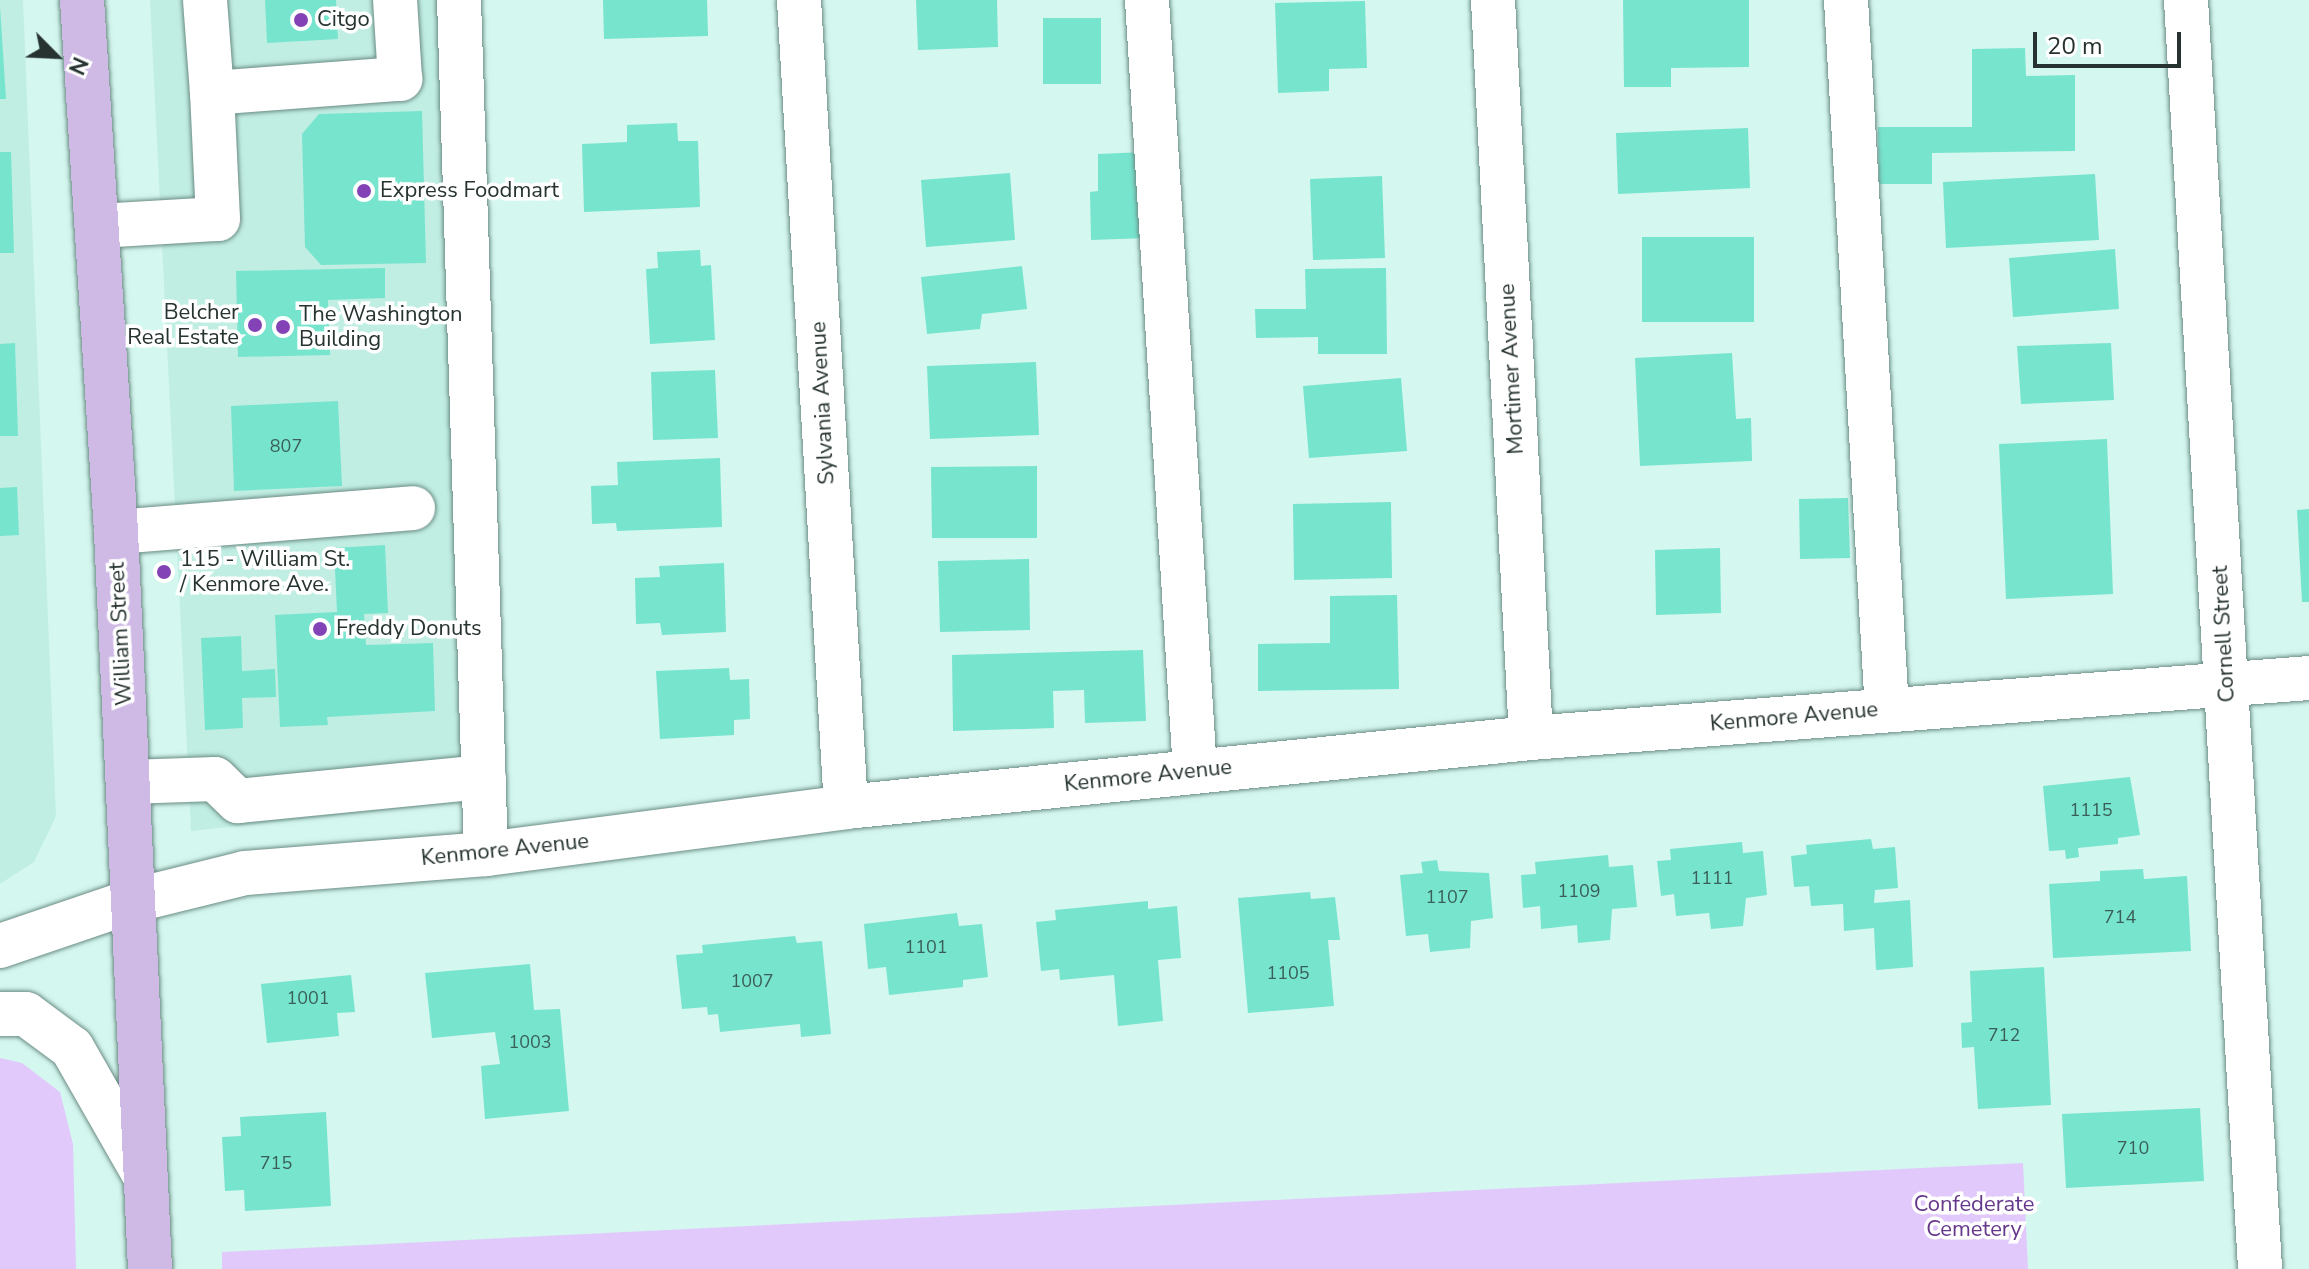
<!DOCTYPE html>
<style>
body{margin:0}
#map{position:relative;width:2309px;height:1269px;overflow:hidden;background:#d4f7ef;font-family:"Nunito Sans",sans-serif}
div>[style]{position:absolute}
.built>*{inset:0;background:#c1eee3}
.green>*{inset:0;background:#e1cafb}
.building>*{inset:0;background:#77e4ce}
.roads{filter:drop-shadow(0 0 2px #6b8c84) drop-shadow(0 0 2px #6b8c84)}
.minor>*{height:44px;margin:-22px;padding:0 22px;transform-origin:22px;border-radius:22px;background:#fff}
.major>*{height:44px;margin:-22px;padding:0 22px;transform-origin:22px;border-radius:22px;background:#cfb9e5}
.dots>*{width:22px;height:22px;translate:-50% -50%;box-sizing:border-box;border:4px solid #fff;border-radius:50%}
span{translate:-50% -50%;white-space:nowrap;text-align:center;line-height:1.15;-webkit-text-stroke:7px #fff;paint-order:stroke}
.number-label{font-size:18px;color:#3a5f58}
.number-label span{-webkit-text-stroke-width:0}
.poi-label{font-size:22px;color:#263330}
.left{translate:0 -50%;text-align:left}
.right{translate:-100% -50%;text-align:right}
.street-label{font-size:22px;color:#263330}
.park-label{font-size:22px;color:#65388c}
.north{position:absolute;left:16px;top:16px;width:80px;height:80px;-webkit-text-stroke:6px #fff;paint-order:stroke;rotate:114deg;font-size:22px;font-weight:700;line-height:32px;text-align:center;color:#263330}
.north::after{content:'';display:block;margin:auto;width:28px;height:36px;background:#263330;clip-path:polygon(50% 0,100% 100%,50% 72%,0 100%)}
.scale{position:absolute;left:2033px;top:32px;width:148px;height:36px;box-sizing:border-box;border:4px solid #263330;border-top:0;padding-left:10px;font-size:24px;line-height:28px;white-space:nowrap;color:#263330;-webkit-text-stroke:6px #fff;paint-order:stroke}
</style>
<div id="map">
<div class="built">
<div style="clip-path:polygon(0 0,23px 0,56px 816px,34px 862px,0 884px)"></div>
<div style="clip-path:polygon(150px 0,477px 0,498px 798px,191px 831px)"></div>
</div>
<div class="green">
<div style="clip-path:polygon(0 1058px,22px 1063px,60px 1092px,73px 1144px,76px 1269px,0 1269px)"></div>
<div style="clip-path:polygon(2023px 1163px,2028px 1269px,222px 1269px,222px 1252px)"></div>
</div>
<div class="building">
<div style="clip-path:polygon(265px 0,336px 0,338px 39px,267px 43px)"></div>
<div style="clip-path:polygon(603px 0,707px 0,708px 36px,604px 39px)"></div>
<div style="clip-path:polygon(916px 0,997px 0,998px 47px,918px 50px)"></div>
<div style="clip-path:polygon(1623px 0,1749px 0,1749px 67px,1671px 68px,1671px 87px,1624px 87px)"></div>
<div style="clip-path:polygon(1365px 1px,1367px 68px,1329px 69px,1329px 91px,1278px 93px,1275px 3px)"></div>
<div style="clip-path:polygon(0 6px,6px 99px,0 99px)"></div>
<div style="clip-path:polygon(1043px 18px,1101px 18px,1101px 84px,1043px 84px)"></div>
<div style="clip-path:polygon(2025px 48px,2026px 76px,2075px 75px,2075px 151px,1932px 153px,1932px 184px,1879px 184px,1878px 127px,1972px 127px,1972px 49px)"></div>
<div style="clip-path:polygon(422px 111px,426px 263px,321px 265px,305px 247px,302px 134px,319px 114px)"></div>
<div style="clip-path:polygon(677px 123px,678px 141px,698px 141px,700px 207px,584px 212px,582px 144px,627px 142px,627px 125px)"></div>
<div style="clip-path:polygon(1748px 128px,1750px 188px,1618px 194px,1616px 133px)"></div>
<div style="clip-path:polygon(0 152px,11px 152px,14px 253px,0 253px)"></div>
<div style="clip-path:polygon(1144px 152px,1147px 238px,1091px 240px,1090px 192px,1098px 191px,1098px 154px)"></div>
<div style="clip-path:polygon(1010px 173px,1015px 240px,926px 247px,921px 180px)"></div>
<div style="clip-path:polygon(2095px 174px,2099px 240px,1946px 248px,1943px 182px)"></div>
<div style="clip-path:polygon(1382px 176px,1385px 258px,1313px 260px,1310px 179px)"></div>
<div style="clip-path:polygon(1642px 237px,1754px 237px,1754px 322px,1642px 322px)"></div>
<div style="clip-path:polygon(2115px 249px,2119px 309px,2013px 317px,2009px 258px)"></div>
<div style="clip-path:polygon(700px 250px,701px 266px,711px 265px,715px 340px,650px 344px,646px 269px,658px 268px,657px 252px)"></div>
<div style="clip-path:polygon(1022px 266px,1027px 309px,982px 314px,980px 329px,927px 334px,921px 277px)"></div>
<div style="clip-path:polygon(385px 268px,385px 298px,328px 300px,330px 355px,238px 357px,236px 271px)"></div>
<div style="clip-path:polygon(1386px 268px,1387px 354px,1318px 354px,1318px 337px,1256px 338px,1255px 309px,1306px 309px,1305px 269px)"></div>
<div style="clip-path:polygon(15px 343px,18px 436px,0 436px,0 344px)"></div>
<div style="clip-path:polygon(2111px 343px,2114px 400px,2021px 404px,2017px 346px)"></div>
<div style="clip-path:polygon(1732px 353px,1736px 419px,1751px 418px,1752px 461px,1640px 466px,1635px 358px)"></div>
<div style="clip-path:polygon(1036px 362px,1039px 435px,930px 439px,927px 366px)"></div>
<div style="clip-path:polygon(715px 370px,718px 438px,653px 440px,651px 372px)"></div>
<div style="clip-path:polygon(1401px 378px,1407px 451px,1309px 458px,1303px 386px)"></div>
<div style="clip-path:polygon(338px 401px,342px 486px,234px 491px,231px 406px)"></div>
<div style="clip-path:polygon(2107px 439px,2113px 594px,2006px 599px,1999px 444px)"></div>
<div style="clip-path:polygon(720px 458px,722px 527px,617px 531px,616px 523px,592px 524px,591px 486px,618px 485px,617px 462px)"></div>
<div style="clip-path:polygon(1037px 466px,1037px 538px,932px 538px,931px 467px)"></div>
<div style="clip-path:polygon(17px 487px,19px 535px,0 536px,0 488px)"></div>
<div style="clip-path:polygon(1848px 498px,1850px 558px,1800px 559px,1799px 499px)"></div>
<div style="clip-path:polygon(1391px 502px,1392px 578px,1294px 580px,1293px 504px)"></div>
<div style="clip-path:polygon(2309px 509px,2309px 602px,2302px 602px,2297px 510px)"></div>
<div style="clip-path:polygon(385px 545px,388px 613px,364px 614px,366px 645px,433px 643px,435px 711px,327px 717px,328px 725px,280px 727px,275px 615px,337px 612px,334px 548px)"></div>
<div style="clip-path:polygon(1720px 548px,1721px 613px,1656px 615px,1655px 550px)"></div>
<div style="clip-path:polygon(1029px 559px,1030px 630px,940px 632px,938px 561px)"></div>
<div style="clip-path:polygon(724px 563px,726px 632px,662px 635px,660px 623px,636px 624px,635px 578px,660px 577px,659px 566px)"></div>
<div style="clip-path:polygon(1397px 595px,1399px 689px,1258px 691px,1258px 644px,1330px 643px,1330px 596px)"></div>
<div style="clip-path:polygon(241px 636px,242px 671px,275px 669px,276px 697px,242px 698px,243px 728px,205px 730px,201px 638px)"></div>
<div style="clip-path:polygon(1143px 650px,1146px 721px,1085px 723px,1084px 690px,1053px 691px,1054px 728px,953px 731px,952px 655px)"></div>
<div style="clip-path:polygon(729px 668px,730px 680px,749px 679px,750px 719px,734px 720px,734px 735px,660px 739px,656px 671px)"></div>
<div style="clip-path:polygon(2130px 777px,2140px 835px,2118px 838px,2118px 844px,2078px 848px,2079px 857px,2066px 859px,2065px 850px,2049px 851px,2043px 786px)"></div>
<div style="clip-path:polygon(1871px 839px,1873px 849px,1895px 847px,1898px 888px,1875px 890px,1874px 903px,1910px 900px,1913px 967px,1876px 970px,1874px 928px,1844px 931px,1843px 904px,1811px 906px,1809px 886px,1794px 887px,1791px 856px,1807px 854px,1806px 845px)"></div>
<div style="clip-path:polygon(1742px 842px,1743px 853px,1763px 851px,1767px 895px,1746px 898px,1743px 926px,1711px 929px,1709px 913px,1676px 916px,1674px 894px,1661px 896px,1657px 861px,1671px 860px,1670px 849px)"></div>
<div style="clip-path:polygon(1608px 855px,1609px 867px,1633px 865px,1637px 907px,1612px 909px,1610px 940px,1578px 943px,1577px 925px,1541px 929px,1540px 906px,1523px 908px,1521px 875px,1536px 874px,1535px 862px)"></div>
<div style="clip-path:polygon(1437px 860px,1439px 871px,1489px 873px,1493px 918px,1471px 921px,1470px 948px,1430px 952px,1428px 934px,1406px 936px,1400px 875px,1423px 873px,1421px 862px)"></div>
<div style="clip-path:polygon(2143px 869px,2144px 879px,2187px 876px,2191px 951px,2053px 958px,2049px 884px,2100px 881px,2100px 871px)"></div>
<div style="clip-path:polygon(1310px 892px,1311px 899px,1335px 897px,1340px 940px,1328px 940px,1334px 1006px,1248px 1013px,1238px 898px)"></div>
<div style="clip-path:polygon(1148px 901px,1148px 909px,1177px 906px,1181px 958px,1158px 960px,1163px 1021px,1118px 1026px,1114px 975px,1060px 980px,1059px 969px,1041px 971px,1036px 922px,1056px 920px,1055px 910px)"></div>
<div style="clip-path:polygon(957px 913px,959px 926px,982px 924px,988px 977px,963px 980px,963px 987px,889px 995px,886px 967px,868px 969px,864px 924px)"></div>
<div style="clip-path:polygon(795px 936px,797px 943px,822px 941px,831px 1034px,801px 1037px,800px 1024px,720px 1032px,718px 1014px,708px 1015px,707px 1007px,682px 1009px,676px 955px,703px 953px,702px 945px)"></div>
<div style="clip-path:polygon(530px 964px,534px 1010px,560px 1009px,569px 1111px,485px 1119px,481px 1066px,500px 1064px,495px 1032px,432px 1038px,425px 973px)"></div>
<div style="clip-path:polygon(2044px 967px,2051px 1105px,1978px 1109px,1974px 1047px,1962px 1048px,1961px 1023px,1972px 1022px,1970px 971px)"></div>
<div style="clip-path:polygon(351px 975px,355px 1012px,337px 1013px,339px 1036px,267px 1043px,261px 984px)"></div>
<div style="clip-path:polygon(2200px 1108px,2204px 1181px,2066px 1188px,2062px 1114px)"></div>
<div style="clip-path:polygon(326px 1112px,331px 1206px,245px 1211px,244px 1190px,225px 1191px,222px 1137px,241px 1136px,240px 1117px)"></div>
</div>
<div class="roads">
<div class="minor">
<div style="left:205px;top:0;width:93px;rotate:85.7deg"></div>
<div style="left:212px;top:93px;width:189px;rotate:-4.3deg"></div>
<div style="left:400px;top:79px;width:79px;rotate:-93.6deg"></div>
<div style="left:459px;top:0;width:854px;rotate:88.19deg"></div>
<div style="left:799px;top:0;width:808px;rotate:86.67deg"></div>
<div style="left:1147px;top:0;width:773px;rotate:86.44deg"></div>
<div style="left:1493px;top:0;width:739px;rotate:87.05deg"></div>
<div style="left:1846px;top:0;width:711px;rotate:86.7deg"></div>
<div style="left:2186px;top:0;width:1271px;rotate:86.66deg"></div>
<div style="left:99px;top:226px;width:119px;rotate:-3.4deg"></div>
<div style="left:218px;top:219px;width:126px;rotate:-92.7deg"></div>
<div style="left:116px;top:532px;width:298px;rotate:-4.6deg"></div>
<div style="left:129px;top:782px;width:86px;rotate:-2deg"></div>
<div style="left:215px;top:779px;width:32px;rotate:44deg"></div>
<div style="left:238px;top:801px;width:247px;rotate:-5.6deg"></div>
<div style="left:0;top:946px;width:139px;rotate:-18.8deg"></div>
<div style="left:132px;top:901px;width:116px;rotate:-13.9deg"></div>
<div style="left:245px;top:873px;width:242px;rotate:-4.5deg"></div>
<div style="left:486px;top:854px;width:363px;rotate:-7.4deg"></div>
<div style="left:846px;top:807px;width:688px;rotate:-5.75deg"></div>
<div style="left:1531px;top:738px;width:780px;rotate:-4.41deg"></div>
<div style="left:0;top:1014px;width:26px"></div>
<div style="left:26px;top:1014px;width:57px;rotate:36.5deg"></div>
<div style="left:72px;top:1048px;width:147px;rotate:60.3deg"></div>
</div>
<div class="major">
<div style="left:82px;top:0;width:533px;rotate:86.34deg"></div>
<div style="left:116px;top:532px;width:738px;rotate:87.36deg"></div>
</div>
</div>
<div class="dots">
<div style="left:301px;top:20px;background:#8343b7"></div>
<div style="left:364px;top:191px;background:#8343b7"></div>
<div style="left:255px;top:325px;background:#8343b7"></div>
<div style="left:283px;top:327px;background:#8343b7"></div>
<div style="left:164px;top:572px;background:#8343b7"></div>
<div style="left:320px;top:629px;background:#8343b7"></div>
</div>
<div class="number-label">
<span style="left:286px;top:446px">807</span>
<span style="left:2091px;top:810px">1115</span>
<span style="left:1712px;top:878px">1111</span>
<span style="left:1579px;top:891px">1109</span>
<span style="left:1447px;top:897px">1107</span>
<span style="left:2120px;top:917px">714</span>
<span style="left:926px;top:947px">1101</span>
<span style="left:1288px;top:973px">1105</span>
<span style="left:752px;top:981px">1007</span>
<span style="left:308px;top:998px">1001</span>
<span style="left:2004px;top:1035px">712</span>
<span style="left:530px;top:1042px">1003</span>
<span style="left:2133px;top:1148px">710</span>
<span style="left:276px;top:1163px">715</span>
</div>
<div class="poi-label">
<span class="left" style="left:317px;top:20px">Citgo</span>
<span class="left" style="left:380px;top:191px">Express Foodmart</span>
<span class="right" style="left:239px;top:325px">Belcher<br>Real Estate</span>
<span class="left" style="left:299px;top:327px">The Washington<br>Building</span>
<span class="left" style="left:180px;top:572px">115 - William St.<br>/ Kenmore Ave.</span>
<span class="left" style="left:336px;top:629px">Freddy Donuts</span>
</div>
<div class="street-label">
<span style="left:1512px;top:369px;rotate:-93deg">Mortimer Avenue</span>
<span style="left:823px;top:403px;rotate:-93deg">Sylvania Avenue</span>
<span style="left:121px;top:634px;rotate:-93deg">William Street</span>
<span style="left:2224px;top:634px;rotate:-93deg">Cornell Street</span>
<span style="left:1794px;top:717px;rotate:-5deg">Kenmore Avenue</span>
<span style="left:1148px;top:776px;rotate:-6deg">Kenmore Avenue</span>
<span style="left:505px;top:850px;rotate:-6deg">Kenmore Avenue</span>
</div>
<div class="park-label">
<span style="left:1974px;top:1217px">Confederate<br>Cemetery</span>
</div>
<div class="north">N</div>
<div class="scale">20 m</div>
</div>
